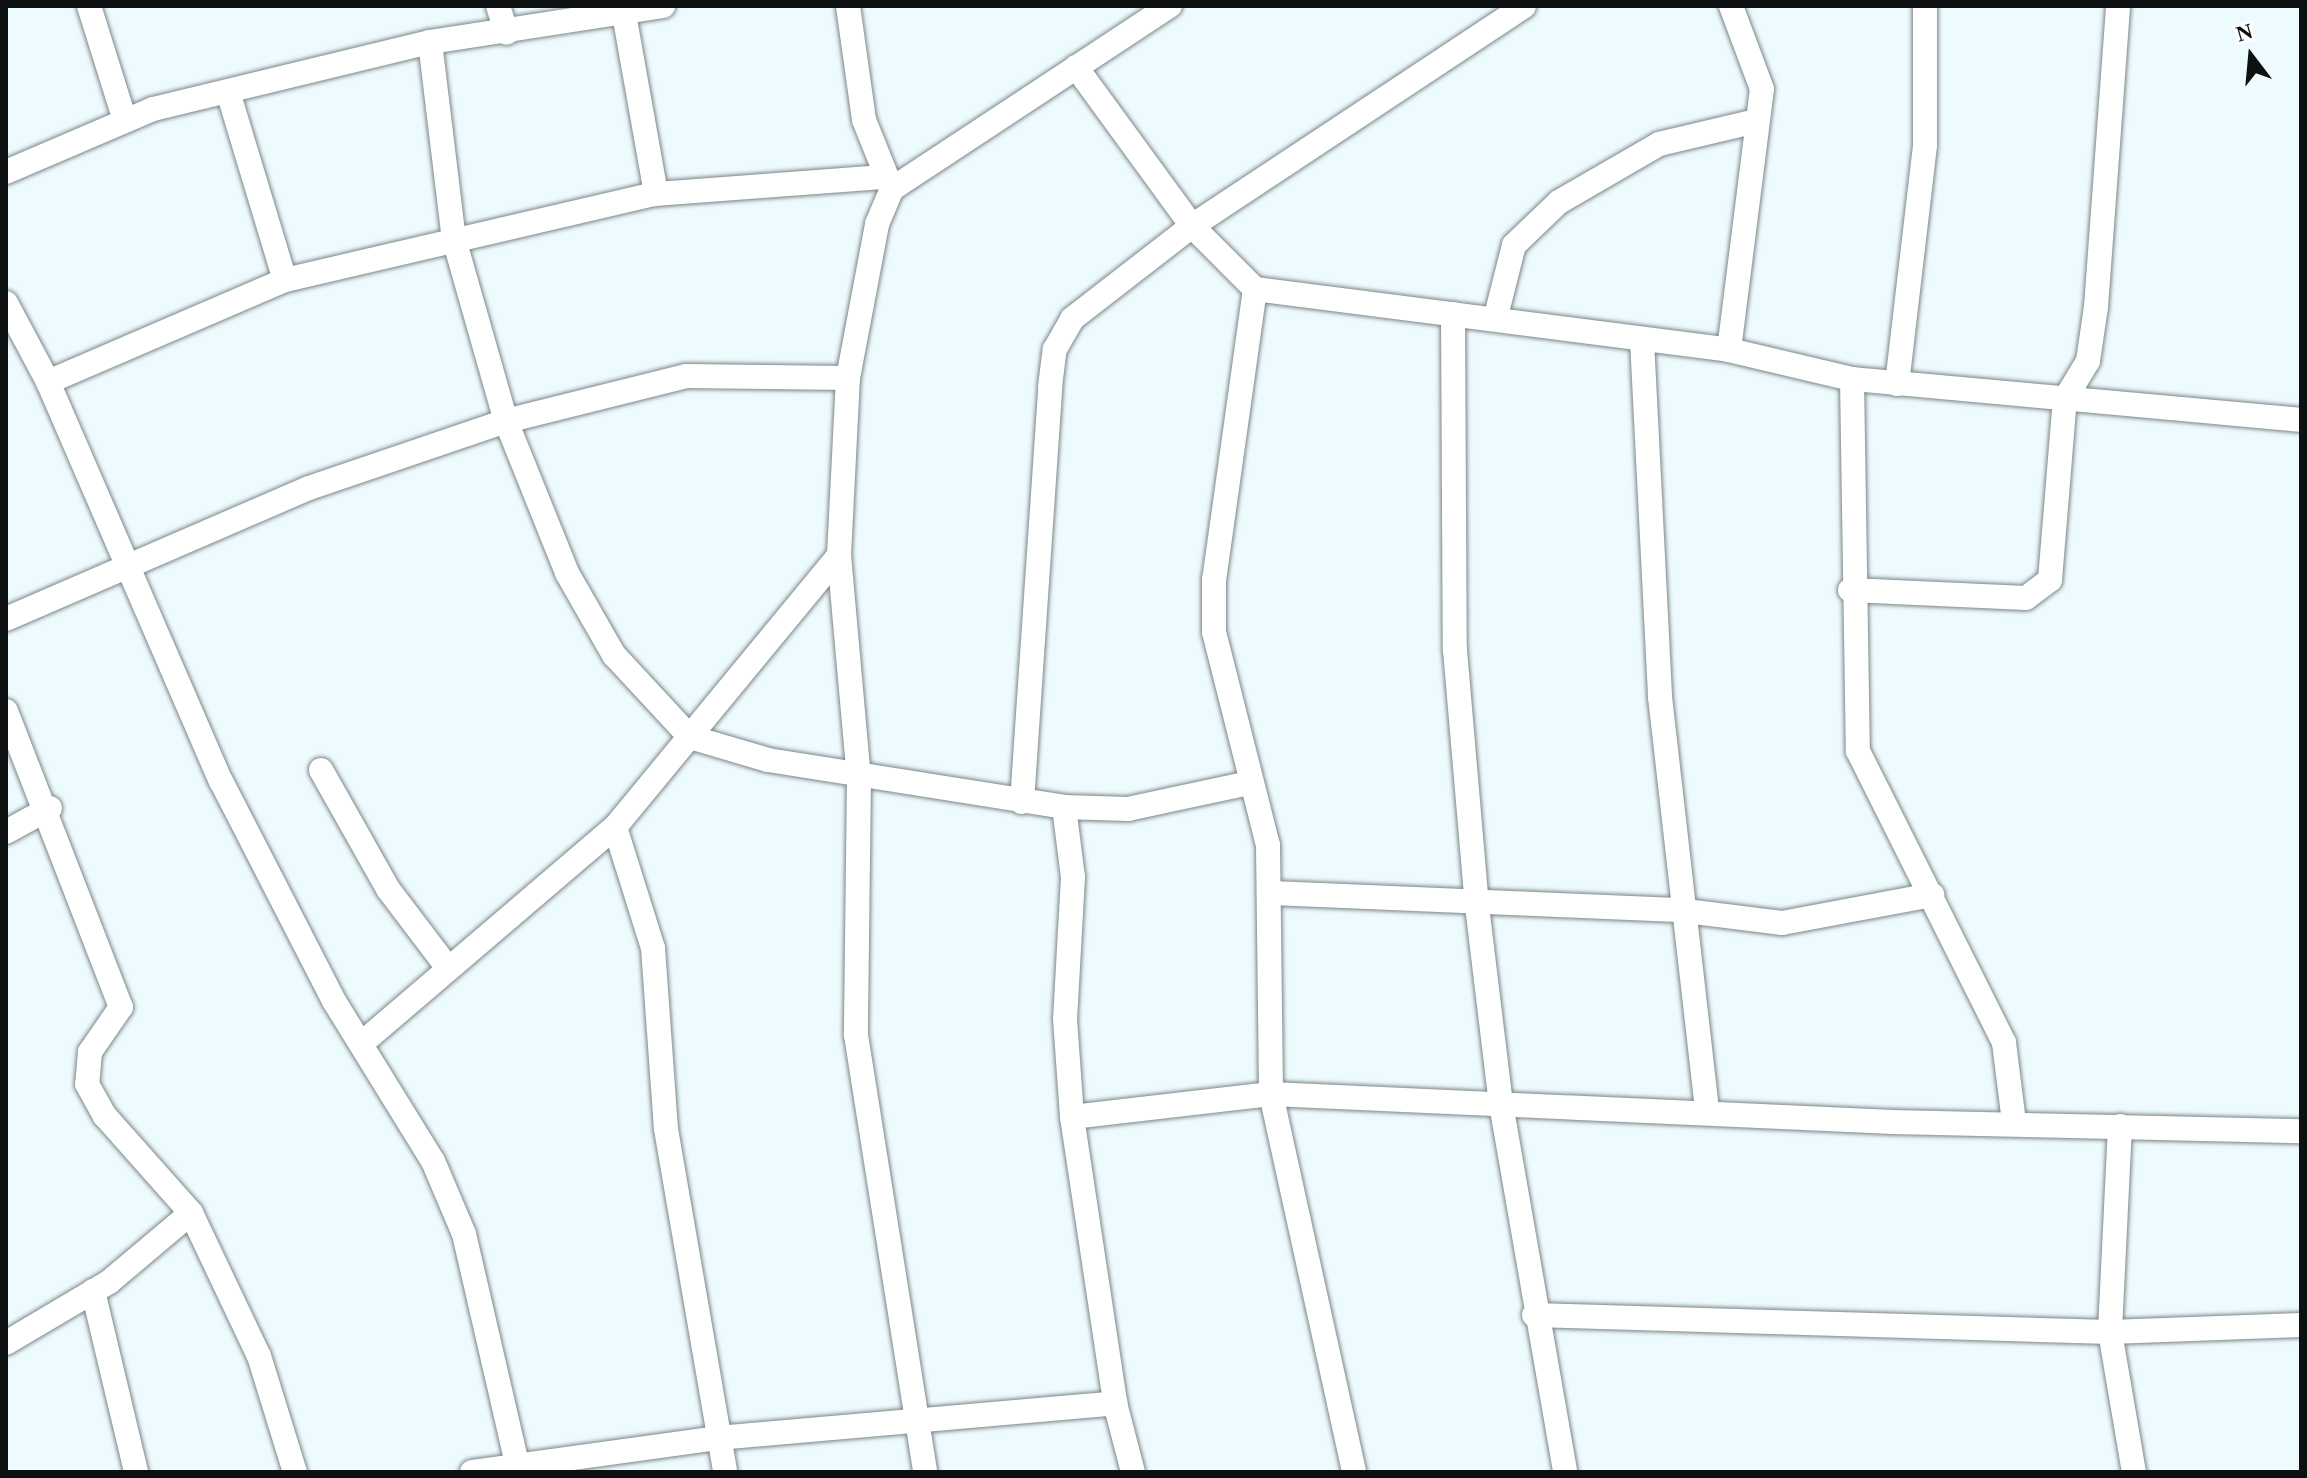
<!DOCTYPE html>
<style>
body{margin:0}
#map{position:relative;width:2307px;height:1478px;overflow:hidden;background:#eefbfe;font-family:"Times New Roman",serif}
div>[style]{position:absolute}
.roads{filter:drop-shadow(0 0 2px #7b8689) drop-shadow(0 0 2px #7b8689)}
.minor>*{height:24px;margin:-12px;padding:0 12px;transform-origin:12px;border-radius:12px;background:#fff}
span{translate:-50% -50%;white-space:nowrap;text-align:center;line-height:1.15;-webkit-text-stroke:6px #fff;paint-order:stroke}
.frame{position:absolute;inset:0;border:8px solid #0d1112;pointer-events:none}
.north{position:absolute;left:2211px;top:16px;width:80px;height:80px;-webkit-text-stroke:6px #fff;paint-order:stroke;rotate:344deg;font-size:22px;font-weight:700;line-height:32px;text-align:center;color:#0d1112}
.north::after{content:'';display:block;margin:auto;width:28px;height:36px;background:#0d1112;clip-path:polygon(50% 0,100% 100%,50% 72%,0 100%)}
</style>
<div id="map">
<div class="roads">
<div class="minor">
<div style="left:89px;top:6px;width:117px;rotate:72.6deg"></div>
<div style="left:498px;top:6px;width:28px;rotate:72deg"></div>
<div style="left:848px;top:6px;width:115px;rotate:82deg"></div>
<div style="left:864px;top:120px;width:72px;rotate:68.1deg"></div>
<div style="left:624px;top:14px;width:183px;rotate:79.9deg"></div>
<div style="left:430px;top:42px;width:198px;rotate:83.1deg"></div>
<div style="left:454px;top:239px;width:189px;rotate:74.1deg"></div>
<div style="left:506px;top:421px;width:164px;rotate:68.1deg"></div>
<div style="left:567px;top:573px;width:95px;rotate:60.2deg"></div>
<div style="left:614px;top:655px;width:112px;rotate:47.2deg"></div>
<div style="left:690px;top:737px;width:81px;rotate:16.4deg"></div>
<div style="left:768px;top:760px;width:300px;rotate:9deg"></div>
<div style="left:1064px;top:807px;width:64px;rotate:1.8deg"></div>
<div style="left:1128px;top:809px;width:124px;rotate:-12.1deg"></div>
<div style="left:1076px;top:67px;width:197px;rotate:53.9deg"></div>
<div style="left:1192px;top:226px;width:89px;rotate:45deg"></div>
<div style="left:1255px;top:289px;width:478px;rotate:7.3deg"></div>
<div style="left:1729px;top:350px;width:126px;rotate:13.3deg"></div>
<div style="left:1852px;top:379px;width:451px;rotate:5.2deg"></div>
<div style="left:229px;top:95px;width:193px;rotate:73.2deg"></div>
<div style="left:6px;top:172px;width:160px;rotate:-23.2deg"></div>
<div style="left:153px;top:109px;width:285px;rotate:-13.6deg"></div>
<div style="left:430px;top:42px;width:236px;rotate:-8.8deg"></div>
<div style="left:1255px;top:289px;width:293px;rotate:98deg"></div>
<div style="left:1214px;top:579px;width:53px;rotate:90deg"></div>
<div style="left:1214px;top:632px;width:220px;rotate:75.8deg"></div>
<div style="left:1268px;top:845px;width:249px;rotate:89.3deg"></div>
<div style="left:1271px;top:1094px;width:387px;rotate:77.6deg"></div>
<div style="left:6px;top:303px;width:89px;rotate:62deg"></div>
<div style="left:48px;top:382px;width:435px;rotate:66.6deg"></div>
<div style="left:221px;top:781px;width:247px;rotate:62.8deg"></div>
<div style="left:334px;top:1001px;width:188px;rotate:58.3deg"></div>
<div style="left:433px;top:1161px;width:79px;rotate:67deg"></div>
<div style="left:464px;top:1234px;width:244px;rotate:77deg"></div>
<div style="left:1453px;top:314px;width:336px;rotate:89.7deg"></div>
<div style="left:1455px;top:650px;width:257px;rotate:85.1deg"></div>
<div style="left:1477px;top:906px;width:199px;rotate:83.1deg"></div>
<div style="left:1501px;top:1104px;width:374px;rotate:80.1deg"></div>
<div style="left:1496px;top:316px;width:73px;rotate:-75.8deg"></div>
<div style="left:1514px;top:245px;width:62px;rotate:-43.7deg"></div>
<div style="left:1559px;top:202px;width:116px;rotate:-30.1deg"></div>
<div style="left:1659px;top:144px;width:100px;rotate:-13.3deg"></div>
<div style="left:1642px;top:340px;width:357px;rotate:87.1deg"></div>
<div style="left:1660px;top:697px;width:418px;rotate:83.5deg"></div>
<div style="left:1729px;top:350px;width:263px;rotate:-82.8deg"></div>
<div style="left:1762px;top:89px;width:89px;rotate:-110.5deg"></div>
<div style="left:1852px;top:379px;width:372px;rotate:89.1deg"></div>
<div style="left:1858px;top:751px;width:326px;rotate:63.4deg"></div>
<div style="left:2004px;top:1043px;width:80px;rotate:82.8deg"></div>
<div style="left:48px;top:382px;width:258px;rotate:-23.3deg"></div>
<div style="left:285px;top:280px;width:381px;rotate:-13.1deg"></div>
<div style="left:656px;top:194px;width:229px;rotate:-4.3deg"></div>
<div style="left:1897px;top:384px;width:241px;rotate:-83.3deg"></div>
<div style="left:1925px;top:145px;width:139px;rotate:-90deg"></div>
<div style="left:839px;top:555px;width:223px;rotate:84.9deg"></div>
<div style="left:859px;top:777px;width:258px;rotate:90.7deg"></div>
<div style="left:856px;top:1035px;width:442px;rotate:81deg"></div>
<div style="left:1850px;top:590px;width:176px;rotate:2.6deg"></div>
<div style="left:2026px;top:598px;width:30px;rotate:-37deg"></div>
<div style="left:2050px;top:580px;width:182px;rotate:-85.3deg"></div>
<div style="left:2065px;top:399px;width:44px;rotate:-58.8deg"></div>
<div style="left:2088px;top:361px;width:55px;rotate:-81.6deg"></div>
<div style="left:2096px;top:307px;width:302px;rotate:-85.8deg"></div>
<div style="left:6px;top:619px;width:330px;rotate:-23.4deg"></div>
<div style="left:309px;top:488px;width:208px;rotate:-18.8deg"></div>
<div style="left:506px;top:421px;width:186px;rotate:-14deg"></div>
<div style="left:686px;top:376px;width:162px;rotate:0.7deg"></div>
<div style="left:6px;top:711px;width:318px;rotate:68.8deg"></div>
<div style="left:121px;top:1007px;width:55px;rotate:124.6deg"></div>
<div style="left:90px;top:1052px;width:32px;rotate:95deg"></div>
<div style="left:87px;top:1084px;width:37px;rotate:61deg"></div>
<div style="left:105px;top:1116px;width:130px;rotate:48.4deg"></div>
<div style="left:191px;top:1213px;width:158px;rotate:64.6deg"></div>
<div style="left:259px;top:1356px;width:121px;rotate:72.8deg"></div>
<div style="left:321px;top:770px;width:137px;rotate:60.6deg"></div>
<div style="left:388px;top:889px;width:94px;rotate:52.8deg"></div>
<div style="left:1022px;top:802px;width:416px;rotate:-86.1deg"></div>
<div style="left:1050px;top:387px;width:38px;rotate:-83deg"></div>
<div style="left:1055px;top:349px;width:34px;rotate:-60deg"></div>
<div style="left:1072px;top:319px;width:152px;rotate:-37.8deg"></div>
<div style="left:1192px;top:226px;width:398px;rotate:-33.5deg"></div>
<div style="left:1064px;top:807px;width:71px;rotate:82.7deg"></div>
<div style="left:1073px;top:877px;width:142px;rotate:93.2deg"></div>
<div style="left:1065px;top:1019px;width:98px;rotate:85.9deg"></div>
<div style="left:1072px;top:1117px;width:289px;rotate:81.4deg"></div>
<div style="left:1115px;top:1403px;width:71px;rotate:75.4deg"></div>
<div style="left:615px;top:827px;width:127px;rotate:72.6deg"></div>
<div style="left:653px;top:948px;width:181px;rotate:85.9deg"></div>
<div style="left:666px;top:1129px;width:348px;rotate:80.2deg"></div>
<div style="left:6px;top:832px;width:50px;rotate:-28.6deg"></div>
<div style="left:1272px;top:893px;width:406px;rotate:2.4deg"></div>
<div style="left:1678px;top:910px;width:105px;rotate:7.1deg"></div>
<div style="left:1782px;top:923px;width:153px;rotate:-10.6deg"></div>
<div style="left:362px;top:1043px;width:333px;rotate:-40.5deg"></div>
<div style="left:615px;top:827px;width:352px;rotate:-50.5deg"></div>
<div style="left:839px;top:555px;width:177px;rotate:-87.1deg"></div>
<div style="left:848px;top:378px;width:157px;rotate:-79.3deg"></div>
<div style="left:877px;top:224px;width:38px;rotate:-67deg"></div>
<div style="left:892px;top:189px;width:333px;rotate:-33.4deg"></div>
<div style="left:1072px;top:1117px;width:200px;rotate:-6.6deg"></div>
<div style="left:1271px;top:1094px;width:623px;rotate:2.58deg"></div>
<div style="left:1893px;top:1122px;width:408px;rotate:1.3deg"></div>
<div style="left:2120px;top:1126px;width:206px;rotate:92.8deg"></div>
<div style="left:2110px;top:1332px;width:142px;rotate:80.3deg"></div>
<div style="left:93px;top:1291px;width:186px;rotate:76.6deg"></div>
<div style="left:1534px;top:1315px;width:576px;rotate:1.69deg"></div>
<div style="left:2110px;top:1332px;width:191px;rotate:-2.1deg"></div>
<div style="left:6px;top:1343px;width:120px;rotate:-30.6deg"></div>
<div style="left:109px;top:1282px;width:107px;rotate:-40.1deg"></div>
<div style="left:472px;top:1472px;width:248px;rotate:-7.9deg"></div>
<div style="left:718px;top:1438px;width:399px;rotate:-5deg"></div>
</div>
</div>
<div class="frame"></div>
<div class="north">N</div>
</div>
